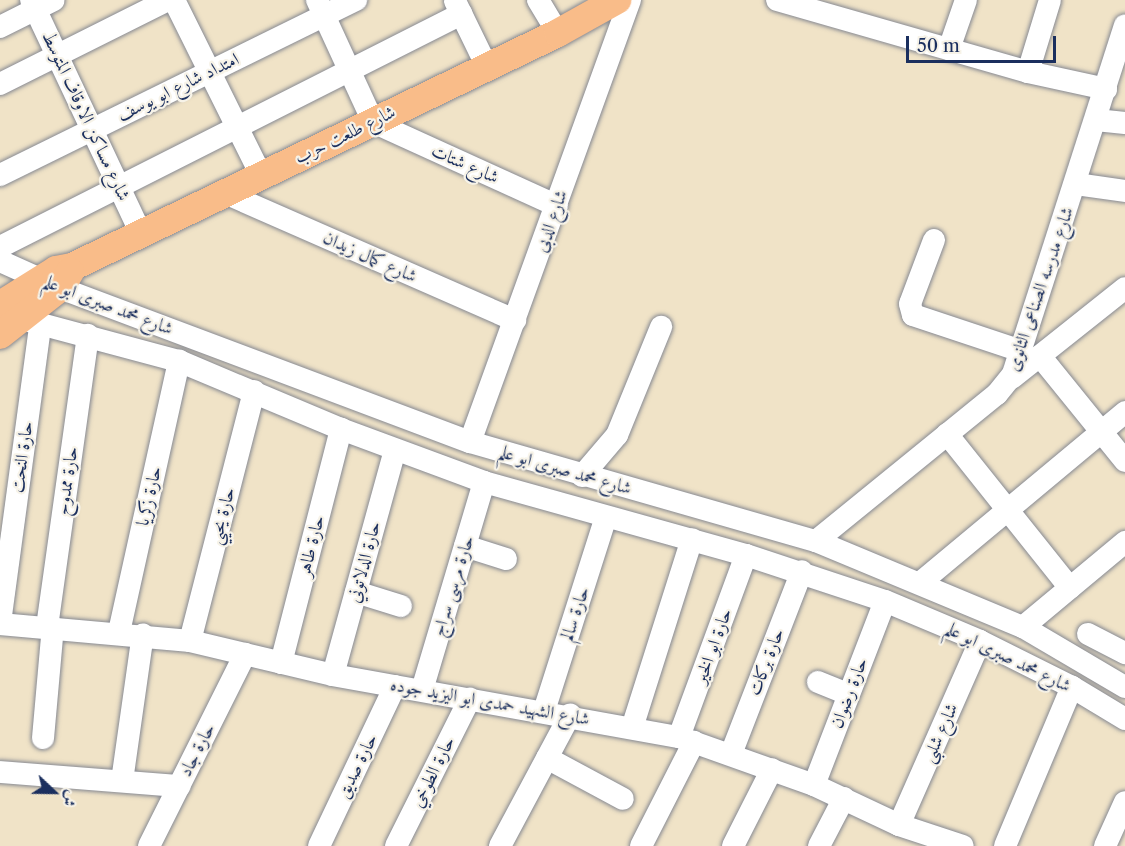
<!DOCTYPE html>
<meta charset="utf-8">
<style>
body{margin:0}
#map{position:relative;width:1125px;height:846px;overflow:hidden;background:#f0e3c7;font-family:"Libre Caslon Text",Amiri,serif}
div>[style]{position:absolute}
.roads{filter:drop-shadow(0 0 2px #868992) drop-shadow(0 0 2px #868992)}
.minor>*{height:22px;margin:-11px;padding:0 11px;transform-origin:11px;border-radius:11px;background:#fff}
.major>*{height:28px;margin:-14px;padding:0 14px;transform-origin:14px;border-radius:14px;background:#f9bc89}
span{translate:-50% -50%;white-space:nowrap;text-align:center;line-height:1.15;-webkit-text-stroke:4.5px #f7f3e8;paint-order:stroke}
.street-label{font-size:18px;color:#1b2f5e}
.north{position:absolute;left:24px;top:762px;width:60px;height:60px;-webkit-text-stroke:4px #f7f3e8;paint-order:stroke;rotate:112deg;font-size:16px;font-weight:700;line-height:24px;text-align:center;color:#1b2f5e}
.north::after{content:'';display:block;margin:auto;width:21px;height:27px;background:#1b2f5e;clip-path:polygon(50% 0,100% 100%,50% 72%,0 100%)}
.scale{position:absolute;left:906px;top:36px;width:150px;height:27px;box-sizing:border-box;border:3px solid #1b2f5e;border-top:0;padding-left:8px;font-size:18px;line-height:21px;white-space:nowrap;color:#1b2f5e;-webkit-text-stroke:4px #f7f3e8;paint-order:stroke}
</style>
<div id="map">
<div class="roads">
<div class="minor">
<div style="left:31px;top:0;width:256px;rotate:64.8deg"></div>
<div style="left:174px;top:0;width:195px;rotate:63.6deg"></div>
<div style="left:317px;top:0;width:134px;rotate:65.3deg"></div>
<div style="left:373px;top:122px;width:202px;rotate:24.5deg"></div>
<div style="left:538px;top:0;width:39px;rotate:59deg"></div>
<div style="left:777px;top:0;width:261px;rotate:16deg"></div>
<div style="left:1028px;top:72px;width:80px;rotate:12.3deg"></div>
<div style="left:455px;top:1px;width:73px;rotate:64.1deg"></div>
<div style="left:0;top:27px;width:60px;rotate:-26.6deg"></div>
<div style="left:949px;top:49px;width:52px;rotate:-70.9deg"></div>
<div style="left:1028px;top:72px;width:75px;rotate:-73deg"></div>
<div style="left:0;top:84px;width:188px;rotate:-26.6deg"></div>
<div style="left:1096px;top:120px;width:29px;rotate:6deg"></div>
<div style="left:0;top:175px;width:397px;rotate:-26.2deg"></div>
<div style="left:1076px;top:184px;width:49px;rotate:8.1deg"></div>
<div style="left:225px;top:193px;width:317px;rotate:23.7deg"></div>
<div style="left:934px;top:240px;width:68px;rotate:110.6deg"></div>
<div style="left:910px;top:304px;width:11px;rotate:75deg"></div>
<div style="left:913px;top:315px;width:114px;rotate:18.4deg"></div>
<div style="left:0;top:247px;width:517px;rotate:-26.81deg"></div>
<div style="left:0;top:261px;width:66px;rotate:24.2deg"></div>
<div style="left:60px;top:288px;width:438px;rotate:20.6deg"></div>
<div style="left:470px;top:442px;width:360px;rotate:16deg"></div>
<div style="left:816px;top:541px;width:224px;rotate:22.6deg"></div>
<div style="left:1023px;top:627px;width:118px;rotate:30.5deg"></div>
<div style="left:7px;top:315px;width:178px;rotate:15deg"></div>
<div style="left:179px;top:361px;width:176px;rotate:22.8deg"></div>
<div style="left:341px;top:429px;width:153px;rotate:20.3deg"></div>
<div style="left:484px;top:482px;width:272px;rotate:15.6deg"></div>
<div style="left:746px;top:555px;width:146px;rotate:18.3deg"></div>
<div style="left:885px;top:601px;width:103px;rotate:22.8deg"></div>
<div style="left:980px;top:641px;width:103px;rotate:26.6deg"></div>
<div style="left:1072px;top:687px;width:62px;rotate:31.1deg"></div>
<div style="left:1040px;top:356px;width:135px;rotate:51deg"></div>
<div style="left:1012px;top:378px;width:144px;rotate:-38.5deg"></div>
<div style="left:947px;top:434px;width:197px;rotate:51.4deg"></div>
<div style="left:470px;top:442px;width:470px;rotate:-70.1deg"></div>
<div style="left:582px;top:476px;width:54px;rotate:-49.5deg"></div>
<div style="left:617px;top:435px;width:117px;rotate:-67.8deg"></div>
<div style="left:816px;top:541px;width:233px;rotate:-39.1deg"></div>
<div style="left:997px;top:394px;width:26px;rotate:-51deg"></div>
<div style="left:1013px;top:374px;width:366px;rotate:-72.2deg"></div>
<div style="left:465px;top:546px;width:43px;rotate:17.6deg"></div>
<div style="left:920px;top:583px;width:267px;rotate:-39.8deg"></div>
<div style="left:356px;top:592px;width:47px;rotate:17.3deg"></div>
<div style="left:0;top:623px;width:300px;rotate:-82.3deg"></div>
<div style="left:0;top:624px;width:191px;rotate:5.1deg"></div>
<div style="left:190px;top:641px;width:147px;rotate:13.4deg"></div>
<div style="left:333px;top:675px;width:352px;rotate:10.2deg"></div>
<div style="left:679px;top:737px;width:143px;rotate:19.6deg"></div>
<div style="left:814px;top:785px;width:94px;rotate:25.2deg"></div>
<div style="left:899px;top:825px;width:67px;rotate:18.2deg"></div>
<div style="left:47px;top:627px;width:295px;rotate:-82deg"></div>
<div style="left:1023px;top:627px;width:133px;rotate:-39.8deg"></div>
<div style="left:119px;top:632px;width:278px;rotate:-77.5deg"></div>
<div style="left:1088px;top:634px;width:42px;rotate:27.2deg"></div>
<div style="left:190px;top:641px;width:258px;rotate:-75.6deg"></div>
<div style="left:281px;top:663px;width:242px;rotate:-75.6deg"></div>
<div style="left:333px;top:675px;width:233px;rotate:-74.6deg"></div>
<div style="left:818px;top:682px;width:32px;rotate:22deg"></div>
<div style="left:422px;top:690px;width:217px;rotate:-73.4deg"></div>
<div style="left:544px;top:711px;width:204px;rotate:-72.3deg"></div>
<div style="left:632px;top:728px;width:198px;rotate:-72.4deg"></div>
<div style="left:679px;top:737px;width:194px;rotate:-69.8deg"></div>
<div style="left:43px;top:738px;width:111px;rotate:-84.9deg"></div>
<div style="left:731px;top:754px;width:196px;rotate:-68.8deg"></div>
<div style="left:547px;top:758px;width:86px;rotate:28.3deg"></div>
<div style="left:0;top:772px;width:180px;rotate:4.5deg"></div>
<div style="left:122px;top:781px;width:148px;rotate:-81.9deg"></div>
<div style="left:814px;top:785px;width:197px;rotate:-68.9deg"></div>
<div style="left:899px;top:825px;width:201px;rotate:-66.2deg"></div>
<div style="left:149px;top:846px;width:215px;rotate:-63.4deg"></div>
<div style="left:319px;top:846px;width:177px;rotate:-64.6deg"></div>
<div style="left:396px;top:846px;width:165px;rotate:-63.4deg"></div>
<div style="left:500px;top:846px;width:149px;rotate:-61.9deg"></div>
<div style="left:641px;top:846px;width:117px;rotate:-63deg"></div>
<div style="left:733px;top:846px;width:86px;rotate:-63.1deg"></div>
<div style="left:819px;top:846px;width:54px;rotate:-62.5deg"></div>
<div style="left:1005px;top:846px;width:173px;rotate:-67.2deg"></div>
<div style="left:1105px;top:846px;width:48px;rotate:-65.6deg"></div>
</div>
<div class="major">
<div style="left:0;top:305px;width:66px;rotate:-32deg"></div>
<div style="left:56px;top:270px;width:16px;rotate:-11deg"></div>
<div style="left:72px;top:267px;width:539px;rotate:-25.71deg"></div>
<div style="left:558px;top:33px;width:68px;rotate:-29.2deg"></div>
<div style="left:0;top:335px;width:76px;rotate:-38.1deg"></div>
<div style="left:60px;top:288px;width:19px;rotate:-58deg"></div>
</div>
</div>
<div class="street-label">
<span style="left:178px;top:87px;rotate:-26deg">امتداد شارع ابو يوسف</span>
<span style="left:86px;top:116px;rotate:65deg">شارع مساكن الاوقاف المتوسط</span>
<span style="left:345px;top:135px;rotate:-26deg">شارع طلعت حرب</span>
<span style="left:465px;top:164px;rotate:24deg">شارع شتات</span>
<span style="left:551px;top:221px;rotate:-70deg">شارع الدبى</span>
<span style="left:370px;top:257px;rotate:24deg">شارع كمال زيدان</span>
<span style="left:1040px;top:289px;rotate:-71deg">شارع مدرسه الصناعى الثانوى</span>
<span style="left:108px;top:305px;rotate:21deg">شارع محمد صبرى ابو علم</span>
<span style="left:22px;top:457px;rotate:-82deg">حارة النحت</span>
<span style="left:565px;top:470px;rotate:16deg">شارع محمد صبرى ابو علم</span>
<span style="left:67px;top:481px;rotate:-82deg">حارة ممدوح</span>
<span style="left:149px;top:496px;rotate:-77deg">حارة زكريا</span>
<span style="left:222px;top:516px;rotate:-76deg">حارة يحيي</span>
<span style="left:311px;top:546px;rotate:-76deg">حارة طاهر</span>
<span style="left:364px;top:562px;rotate:-75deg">حارة الدلاتوني</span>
<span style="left:453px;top:586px;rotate:-73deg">حارة مرسى سراج</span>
<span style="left:575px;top:614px;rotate:-72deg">حارة سالم</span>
<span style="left:713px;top:646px;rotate:-70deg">حارة ابو الخير</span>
<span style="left:1008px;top:657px;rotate:26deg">شارع محمد صبرى ابو علم</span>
<span style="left:766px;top:662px;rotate:-69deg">حارة بركات</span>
<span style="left:849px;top:693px;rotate:-69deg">حارة رضوان</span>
<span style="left:490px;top:702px;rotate:10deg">شارع الشهيد حمدى ابو اليزيد جوده</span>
<span style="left:940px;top:733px;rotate:-66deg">شارع شلبى</span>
<span style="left:197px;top:750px;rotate:-63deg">حارة جاد</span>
<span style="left:357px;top:766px;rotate:-64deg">حارة صديق</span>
<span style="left:433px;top:772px;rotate:-64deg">حارة الطوخي</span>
</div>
<div class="north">ش</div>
<div class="scale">50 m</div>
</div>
